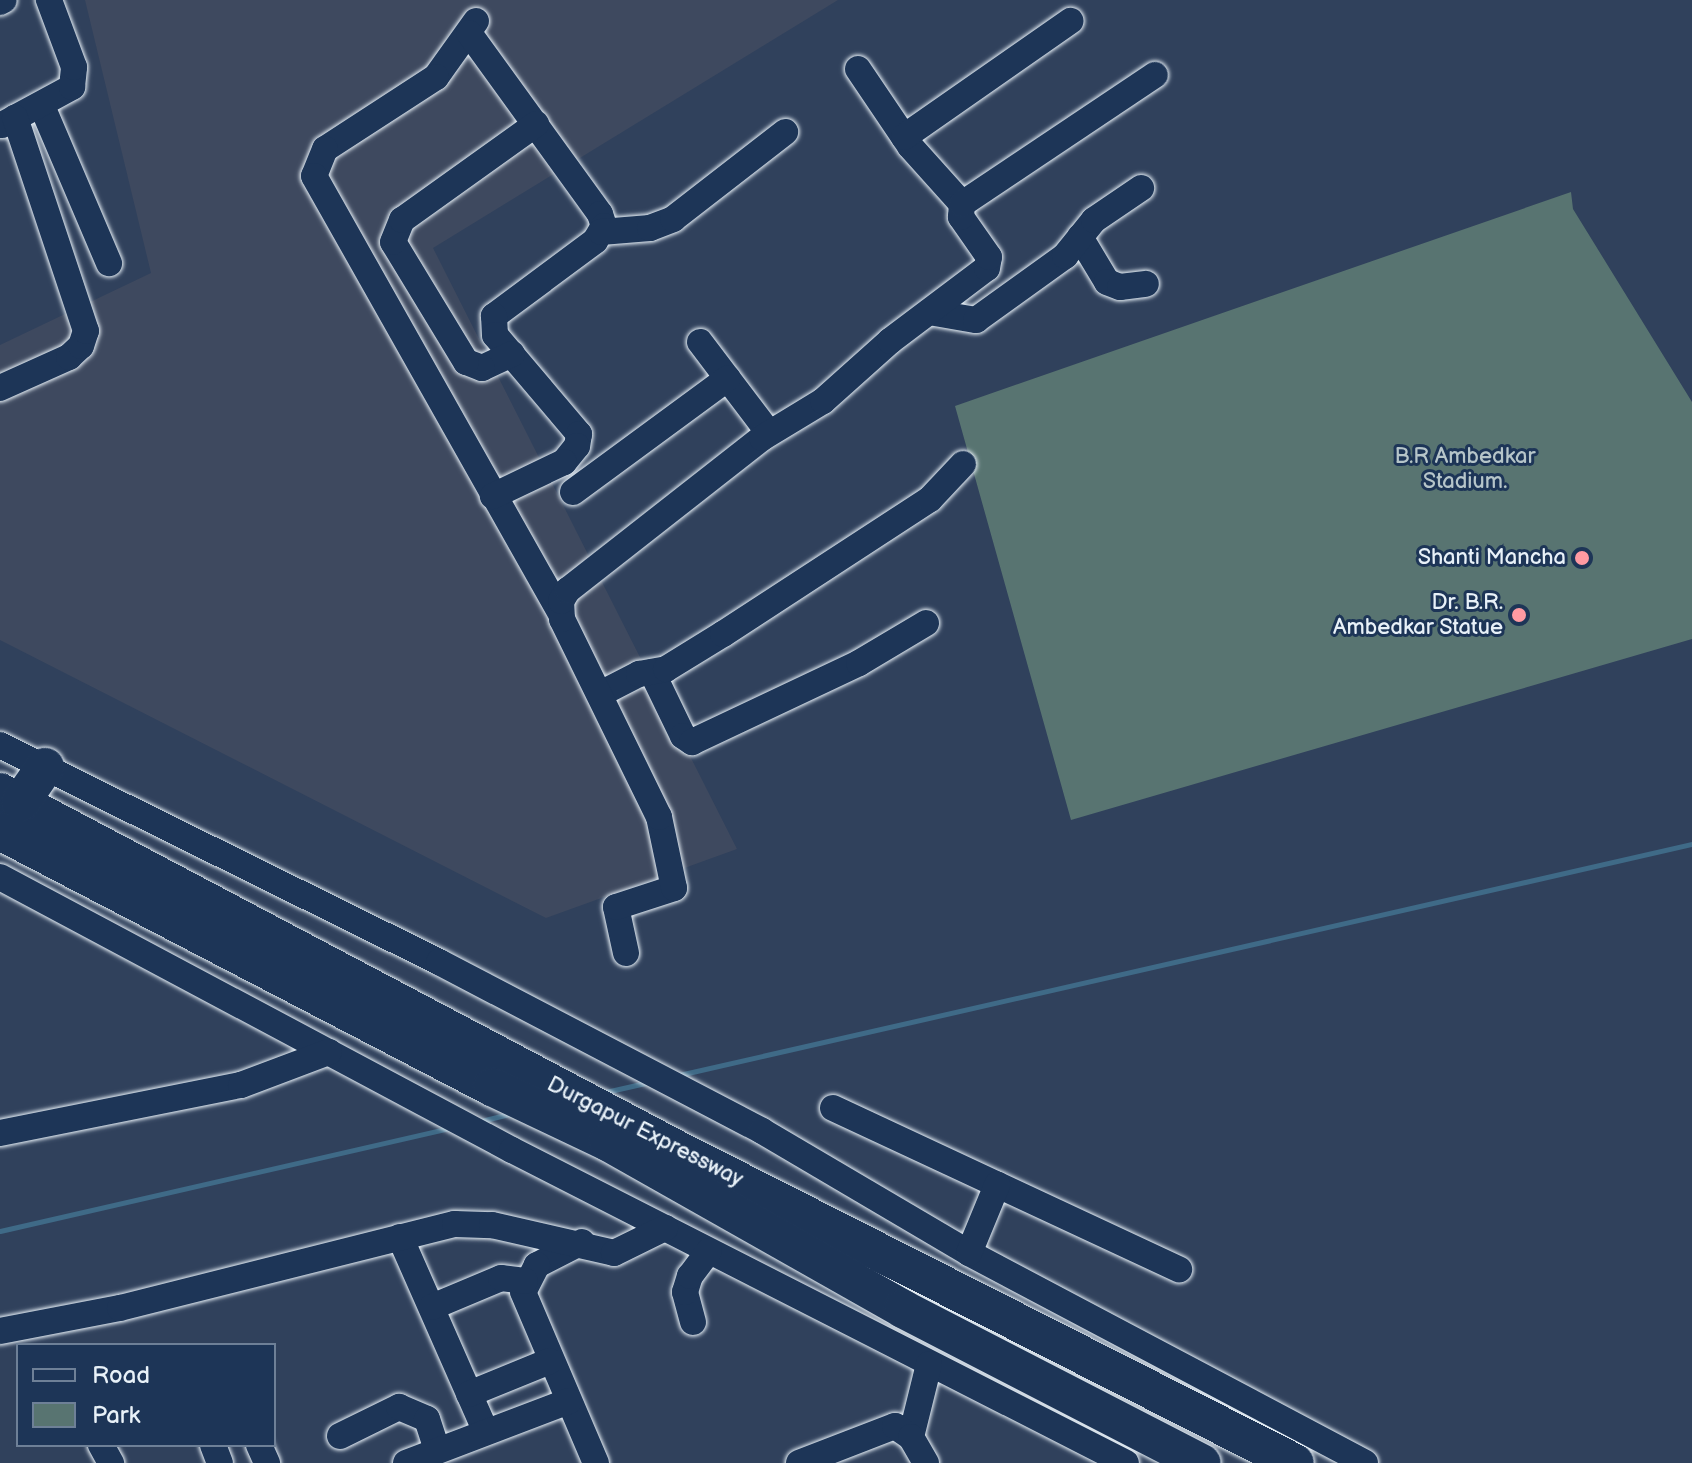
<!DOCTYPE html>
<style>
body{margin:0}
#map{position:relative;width:1692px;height:1463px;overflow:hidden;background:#30415c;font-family:"Balsamiq Sans",sans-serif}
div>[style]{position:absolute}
.built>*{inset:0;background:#3e495f}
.green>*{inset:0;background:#587471}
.stream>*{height:5px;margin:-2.5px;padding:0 2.5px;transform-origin:2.5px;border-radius:2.5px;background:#3f6a87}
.roads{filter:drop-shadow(0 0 2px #e8f1f8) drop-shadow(0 0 2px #e8f1f8)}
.minor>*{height:26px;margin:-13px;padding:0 13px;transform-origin:13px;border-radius:13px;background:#1d3557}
.highway>*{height:38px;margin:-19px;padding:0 19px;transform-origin:19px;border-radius:19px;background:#1d3557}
.dots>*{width:22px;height:22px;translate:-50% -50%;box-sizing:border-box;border:4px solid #1d3557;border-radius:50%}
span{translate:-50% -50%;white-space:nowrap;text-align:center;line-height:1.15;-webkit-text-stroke:6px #1d3557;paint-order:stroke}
.park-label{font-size:22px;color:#b6c5c9}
.poi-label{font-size:22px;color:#e8f1f8}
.right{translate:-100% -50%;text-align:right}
.street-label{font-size:22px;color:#e8f1f8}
.legend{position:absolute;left:16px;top:1343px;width:260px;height:104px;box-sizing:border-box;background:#1d3557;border:2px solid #6e8097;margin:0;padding:10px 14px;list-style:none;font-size:24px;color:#e8f1f8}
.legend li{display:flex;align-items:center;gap:16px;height:40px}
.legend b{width:40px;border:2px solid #6e8097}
</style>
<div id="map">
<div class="built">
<div style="clip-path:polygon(85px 0,838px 0,433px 248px,737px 849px,546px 918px,0 640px,0 345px,151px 273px)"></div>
</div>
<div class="green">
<div style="clip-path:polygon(1571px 192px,1573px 209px,1692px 402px,1692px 639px,1071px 820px,955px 406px)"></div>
</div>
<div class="stream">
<div style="left:679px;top:1075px;width:1039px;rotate:-12.85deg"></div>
<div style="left:601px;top:1093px;width:50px;rotate:-12.7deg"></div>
<div style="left:481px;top:1121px;width:30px;rotate:-14deg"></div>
<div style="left:0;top:1231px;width:463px;rotate:-12.9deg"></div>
</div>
<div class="roads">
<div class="minor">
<div style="left:0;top:2px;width:4px;rotate:-27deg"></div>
<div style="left:476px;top:21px;width:69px;rotate:125.5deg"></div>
<div style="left:436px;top:77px;width:132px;rotate:147deg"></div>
<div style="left:325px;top:149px;width:29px;rotate:112deg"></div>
<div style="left:314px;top:176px;width:501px;rotate:60.57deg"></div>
<div style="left:469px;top:33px;width:223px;rotate:54.1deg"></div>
<div style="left:600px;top:214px;width:13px;rotate:72deg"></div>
<div style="left:604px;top:226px;width:17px;rotate:121deg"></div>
<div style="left:595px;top:241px;width:126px;rotate:143.4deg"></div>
<div style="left:494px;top:316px;width:19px;rotate:87deg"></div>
<div style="left:495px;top:335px;width:130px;rotate:49.7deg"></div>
<div style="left:579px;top:434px;width:12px;rotate:99deg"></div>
<div style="left:577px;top:446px;width:21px;rotate:129deg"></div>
<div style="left:564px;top:462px;width:79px;rotate:154.4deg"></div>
<div style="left:858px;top:69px;width:93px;rotate:56deg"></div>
<div style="left:910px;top:146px;width:78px;rotate:48.1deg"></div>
<div style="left:42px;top:106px;width:171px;rotate:66.9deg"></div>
<div style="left:2px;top:125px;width:80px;rotate:-28.5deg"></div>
<div style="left:72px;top:87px;width:20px;rotate:-84deg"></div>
<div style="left:74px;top:67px;width:72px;rotate:-110.5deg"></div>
<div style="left:904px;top:137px;width:203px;rotate:-34.9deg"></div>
<div style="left:601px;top:232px;width:49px;rotate:-4.7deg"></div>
<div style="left:650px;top:228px;width:25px;rotate:-21deg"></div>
<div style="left:673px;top:219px;width:142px;rotate:-37.8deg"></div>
<div style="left:1080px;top:237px;width:52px;rotate:59deg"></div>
<div style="left:1107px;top:282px;width:14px;rotate:21deg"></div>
<div style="left:1120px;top:287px;width:26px;rotate:-7deg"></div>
<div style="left:929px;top:312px;width:48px;rotate:9.7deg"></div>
<div style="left:976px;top:320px;width:110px;rotate:-35.7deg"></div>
<div style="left:1065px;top:256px;width:46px;rotate:-51.1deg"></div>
<div style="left:1094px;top:220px;width:57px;rotate:-34.2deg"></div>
<div style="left:700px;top:342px;width:114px;rotate:52.8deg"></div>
<div style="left:512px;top:354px;width:33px;rotate:155deg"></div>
<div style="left:482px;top:368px;width:17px;rotate:-159deg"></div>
<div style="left:466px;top:362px;width:140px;rotate:-121.3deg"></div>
<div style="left:393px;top:242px;width:24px;rotate:-68deg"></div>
<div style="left:402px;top:220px;width:165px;rotate:-35.6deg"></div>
<div style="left:0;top:388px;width:76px;rotate:-24.2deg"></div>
<div style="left:69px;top:357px;width:16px;rotate:-43deg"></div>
<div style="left:81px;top:346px;width:16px;rotate:-72deg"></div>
<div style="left:86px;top:331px;width:225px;rotate:-108.4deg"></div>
<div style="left:573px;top:492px;width:192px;rotate:-36.3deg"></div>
<div style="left:652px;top:672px;width:71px;rotate:64.2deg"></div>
<div style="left:683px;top:736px;width:11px;rotate:34deg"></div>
<div style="left:692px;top:742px;width:185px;rotate:-25.3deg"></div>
<div style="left:859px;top:663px;width:78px;rotate:-30.8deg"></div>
<div style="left:602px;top:693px;width:42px;rotate:-27.2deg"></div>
<div style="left:639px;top:674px;width:27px;rotate:-10deg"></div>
<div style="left:666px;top:669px;width:67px;rotate:-31.6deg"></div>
<div style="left:723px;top:634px;width:247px;rotate:-33.1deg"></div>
<div style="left:930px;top:499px;width:48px;rotate:-46.7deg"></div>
<div style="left:0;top:745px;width:490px;rotate:26.3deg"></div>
<div style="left:439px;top:962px;width:365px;rotate:27.6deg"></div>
<div style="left:762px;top:1131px;width:240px;rotate:30.5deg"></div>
<div style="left:969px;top:1253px;width:448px;rotate:27.9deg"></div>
<div style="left:0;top:877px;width:580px;rotate:28.07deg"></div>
<div style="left:512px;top:1150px;width:689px;rotate:27.01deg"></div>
<div style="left:626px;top:953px;width:47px;rotate:-102.3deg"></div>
<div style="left:616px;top:907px;width:61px;rotate:-18.1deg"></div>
<div style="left:674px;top:888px;width:73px;rotate:-101.9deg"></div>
<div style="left:659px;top:817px;width:220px;rotate:-116.1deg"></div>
<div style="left:562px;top:619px;width:18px;rotate:-93deg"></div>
<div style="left:561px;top:601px;width:13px;rotate:-58deg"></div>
<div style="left:568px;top:590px;width:246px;rotate:-38.1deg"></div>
<div style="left:762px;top:438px;width:71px;rotate:-31.2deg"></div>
<div style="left:823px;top:401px;width:90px;rotate:-41.8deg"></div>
<div style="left:890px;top:341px;width:121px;rotate:-37deg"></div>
<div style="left:987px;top:268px;width:11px;rotate:-80deg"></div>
<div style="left:989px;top:257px;width:49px;rotate:-125deg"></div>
<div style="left:961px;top:217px;width:13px;rotate:-86deg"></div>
<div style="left:962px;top:204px;width:232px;rotate:-33.8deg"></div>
<div style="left:833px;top:1108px;width:382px;rotate:25deg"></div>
<div style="left:0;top:1133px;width:246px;rotate:-11.3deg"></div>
<div style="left:241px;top:1085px;width:94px;rotate:-20.6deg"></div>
<div style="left:400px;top:1237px;width:213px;rotate:66.2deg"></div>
<div style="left:582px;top:1242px;width:51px;rotate:152.9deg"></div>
<div style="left:537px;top:1265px;width:30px;rotate:117deg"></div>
<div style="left:523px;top:1292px;width:186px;rotate:66.9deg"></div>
<div style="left:969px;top:1253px;width:74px;rotate:-67.6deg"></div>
<div style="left:432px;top:1307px;width:75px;rotate:-22.8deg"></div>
<div style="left:501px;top:1278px;width:24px;rotate:7deg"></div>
<div style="left:693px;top:1322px;width:31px;rotate:-105deg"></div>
<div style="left:685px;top:1292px;width:17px;rotate:-73deg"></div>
<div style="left:690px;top:1276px;width:31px;rotate:-53deg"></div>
<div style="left:0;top:1331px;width:122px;rotate:-10.9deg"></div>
<div style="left:120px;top:1308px;width:345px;rotate:-14.1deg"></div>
<div style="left:455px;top:1224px;width:37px;rotate:2deg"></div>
<div style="left:492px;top:1225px;width:125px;rotate:12.9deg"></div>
<div style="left:614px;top:1253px;width:57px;rotate:-26.1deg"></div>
<div style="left:469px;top:1394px;width:87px;rotate:-22.2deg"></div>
<div style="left:340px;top:1436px;width:66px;rotate:-26.2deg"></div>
<div style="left:399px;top:1407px;width:30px;rotate:23deg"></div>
<div style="left:427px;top:1419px;width:33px;rotate:72deg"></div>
<div style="left:911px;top:1437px;width:75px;rotate:-76.1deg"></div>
<div style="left:101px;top:1445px;width:21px;rotate:61deg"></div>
<div style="left:213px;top:1445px;width:19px;rotate:69deg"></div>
<div style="left:259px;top:1445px;width:20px;rotate:66deg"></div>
<div style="left:406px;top:1463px;width:174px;rotate:-20.8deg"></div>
<div style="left:799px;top:1463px;width:103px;rotate:-21.1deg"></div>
<div style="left:895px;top:1426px;width:19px;rotate:35deg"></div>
<div style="left:911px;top:1437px;width:30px;rotate:60deg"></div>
</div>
<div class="highway">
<div style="left:0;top:792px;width:762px;rotate:27.84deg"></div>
<div style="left:674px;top:1148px;width:696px;rotate:26.9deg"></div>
<div style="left:20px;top:803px;width:44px;rotate:-55.2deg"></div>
<div style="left:0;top:831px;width:555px;rotate:27.49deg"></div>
<div style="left:492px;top:1087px;width:128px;rotate:25.4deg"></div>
<div style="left:608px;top:1142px;width:339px;rotate:29.5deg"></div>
<div style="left:903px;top:1309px;width:336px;rotate:27.3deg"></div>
</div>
</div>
<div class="dots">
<div style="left:1582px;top:558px;background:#ff9aa2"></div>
<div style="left:1519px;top:615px;background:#ff9aa2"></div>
</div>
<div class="park-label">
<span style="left:1465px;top:469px">B.R Ambedkar<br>Stadium.</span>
</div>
<div class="poi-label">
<span class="right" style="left:1566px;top:558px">Shanti Mancha</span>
<span class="right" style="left:1503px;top:615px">Dr. B.R.<br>Ambedkar Statue</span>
</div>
<div class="street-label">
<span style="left:645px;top:1132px;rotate:27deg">Durgapur Expressway</span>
</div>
<ul class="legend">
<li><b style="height:10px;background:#1d3557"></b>Road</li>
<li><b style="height:22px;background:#587471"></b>Park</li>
</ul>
</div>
